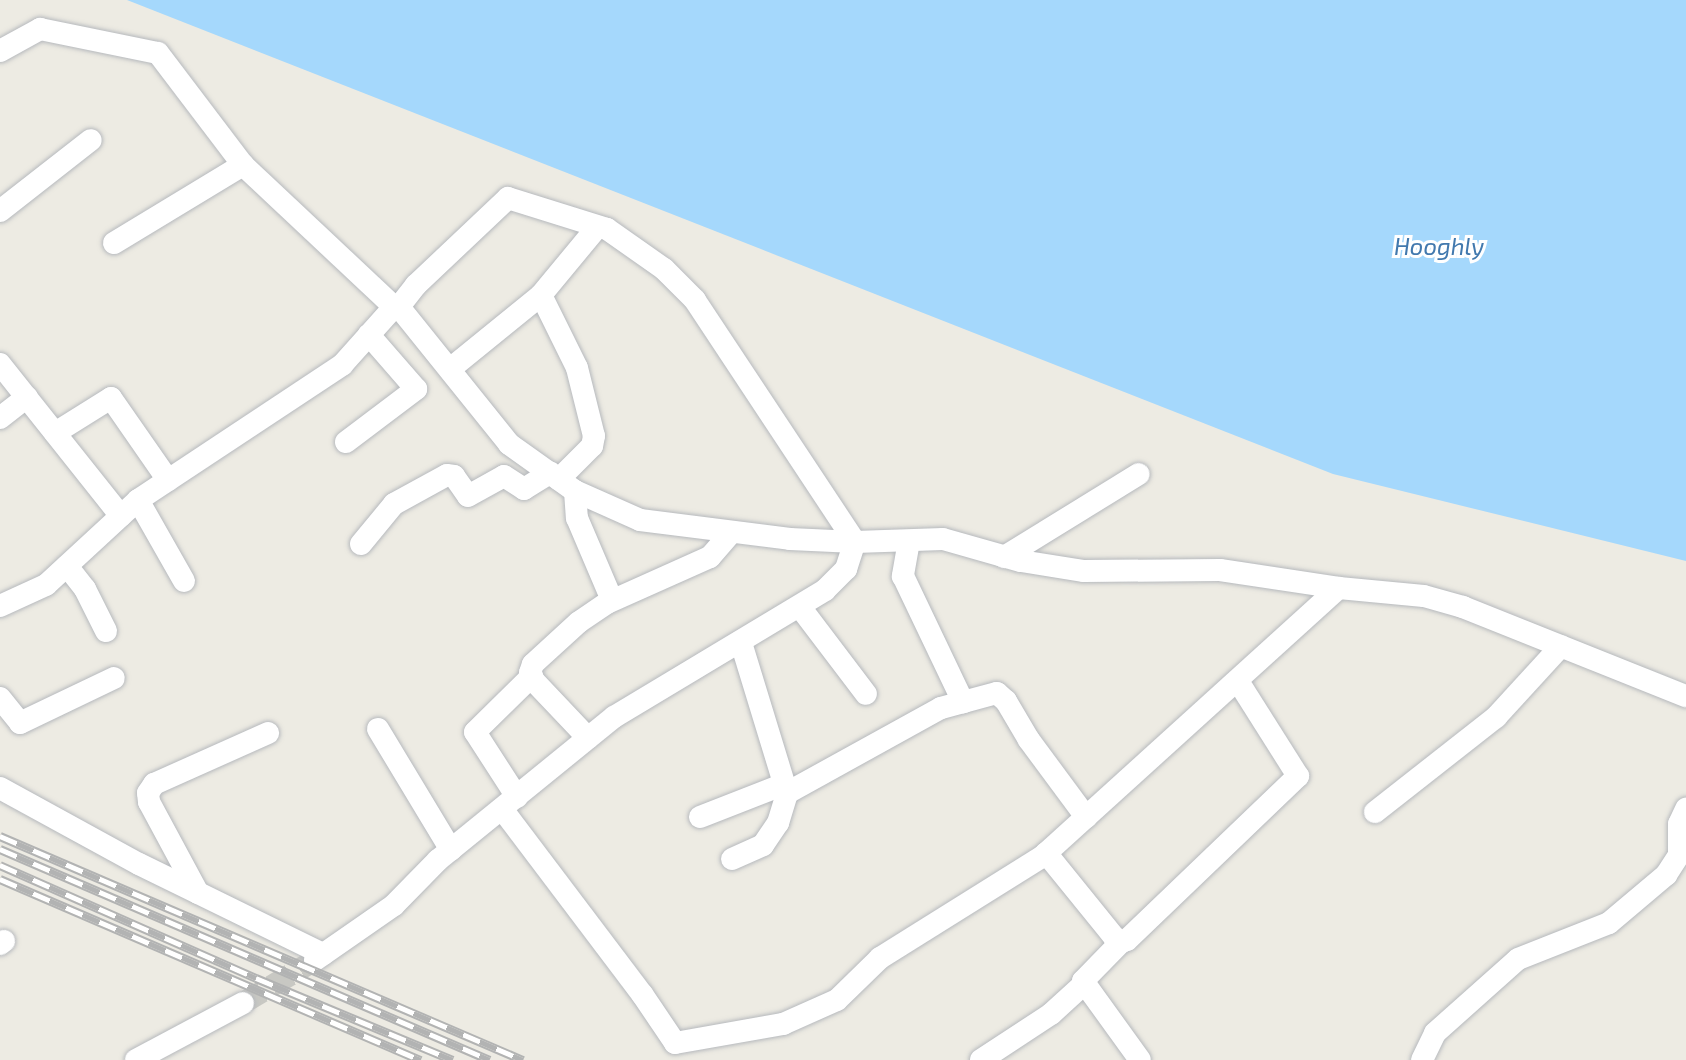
<!DOCTYPE html>
<style>
body{margin:0}
#map{position:relative;width:1686px;height:1060px;overflow:hidden;background:#edebe3;font-family:"Exo 2",sans-serif}
div>[style]{position:absolute}
.water>*{inset:0;background:#a5d8fc}
.minor-tunnel>*{height:22px;margin-top:-11px;transform-origin:0;background:repeating-linear-gradient(90deg,#c8c8c3 0 22px,transparent 0 33px)}
.roads{filter:drop-shadow(0 0 2px #b6b9bd) drop-shadow(0 0 2px #b6b9bd)}
.minor>*{height:22px;margin:-11px;padding:0 11px;transform-origin:11px;border-radius:11px;background:#fff}
.rail>*{height:9px;margin-top:-4.5px;transform-origin:0;background:repeating-linear-gradient(90deg,#fff 0 18px,#b2b3b3 0 36px);box-sizing:border-box;border-block:2px solid #b2b3b3}
span{translate:-50% -50%;white-space:nowrap;text-align:center;line-height:1.15;-webkit-text-stroke:6px #fff;paint-order:stroke}
.water-label{font-size:24px;color:#4279ae;font-style:italic}
</style>
<div id="map">
<div class="water">
<div style="clip-path:polygon(127px 0,1686px 0,1686px 561px,1333px 474px)"></div>
</div>
<div class="minor-tunnel">
<div style="left:243px;top:1003px;width:84px;rotate:-30.8deg"></div>
</div>
<div class="roads">
<div class="minor">
<div style="left:0;top:51px;width:46px;rotate:-28.8deg"></div>
<div style="left:40px;top:29px;width:120px;rotate:11.5deg"></div>
<div style="left:158px;top:53px;width:141px;rotate:52.8deg"></div>
<div style="left:243px;top:165px;width:207px;rotate:43.2deg"></div>
<div style="left:0;top:211px;width:115px;rotate:-38deg"></div>
<div style="left:114px;top:243px;width:151px;rotate:-31.2deg"></div>
<div style="left:541px;top:295px;width:81px;rotate:63.7deg"></div>
<div style="left:577px;top:368px;width:70px;rotate:76deg"></div>
<div style="left:594px;top:436px;width:10px;rotate:101deg"></div>
<div style="left:592px;top:446px;width:47px;rotate:135deg"></div>
<div style="left:0;top:364px;width:194px;rotate:51.5deg"></div>
<div style="left:450px;top:369px;width:117px;rotate:-39.1deg"></div>
<div style="left:541px;top:295px;width:89px;rotate:-50.4deg"></div>
<div style="left:0;top:418px;width:34px;rotate:-38deg"></div>
<div style="left:55px;top:433px;width:66px;rotate:-32deg"></div>
<div style="left:111px;top:398px;width:100px;rotate:55.2deg"></div>
<div style="left:346px;top:442px;width:88px;rotate:-37.1deg"></div>
<div style="left:416px;top:389px;width:72px;rotate:-131deg"></div>
<div style="left:575px;top:491px;width:27px;rotate:86deg"></div>
<div style="left:577px;top:518px;width:89px;rotate:66.9deg"></div>
<div style="left:138px;top:500px;width:93px;rotate:60.4deg"></div>
<div style="left:909px;top:541px;width:36px;rotate:100deg"></div>
<div style="left:903px;top:576px;width:140px;rotate:64.5deg"></div>
<div style="left:361px;top:544px;width:52px;rotate:-50.5deg"></div>
<div style="left:394px;top:504px;width:60px;rotate:-28.7deg"></div>
<div style="left:447px;top:475px;width:7px;rotate:8deg"></div>
<div style="left:454px;top:476px;width:24px;rotate:55deg"></div>
<div style="left:468px;top:496px;width:41px;rotate:-29.1deg"></div>
<div style="left:504px;top:476px;width:24px;rotate:33deg"></div>
<div style="left:524px;top:489px;width:31px;rotate:-32deg"></div>
<div style="left:1004px;top:557px;width:158px;rotate:-31.6deg"></div>
<div style="left:67px;top:566px;width:29px;rotate:52deg"></div>
<div style="left:85px;top:589px;width:47px;rotate:63.4deg"></div>
<div style="left:0;top:606px;width:51px;rotate:-24.5deg"></div>
<div style="left:46px;top:585px;width:125px;rotate:-42.7deg"></div>
<div style="left:138px;top:500px;width:245px;rotate:-33.5deg"></div>
<div style="left:342px;top:365px;width:78px;rotate:-48.1deg"></div>
<div style="left:394px;top:307px;width:5px"></div>
<div style="left:399px;top:307px;width:176px;rotate:51.2deg"></div>
<div style="left:509px;top:444px;width:81px;rotate:35.5deg"></div>
<div style="left:575px;top:491px;width:71px;rotate:24deg"></div>
<div style="left:640px;top:520px;width:151px;rotate:7.2deg"></div>
<div style="left:790px;top:539px;width:65px;rotate:2.6deg"></div>
<div style="left:855px;top:542px;width:88px;rotate:-2deg"></div>
<div style="left:943px;top:539px;width:81px;rotate:15.8deg"></div>
<div style="left:1021px;top:561px;width:64px;rotate:9deg"></div>
<div style="left:1084px;top:571px;width:136px;rotate:-0.4deg"></div>
<div style="left:1220px;top:570px;width:120px;rotate:8.6deg"></div>
<div style="left:1339px;top:588px;width:85px;rotate:5.4deg"></div>
<div style="left:1424px;top:596px;width:41px;rotate:15.8deg"></div>
<div style="left:1463px;top:607px;width:240px;rotate:21.8deg"></div>
<div style="left:800px;top:607px;width:109px;rotate:52.8deg"></div>
<div style="left:0;top:698px;width:32px;rotate:51deg"></div>
<div style="left:20px;top:723px;width:104px;rotate:-25.6deg"></div>
<div style="left:378px;top:729px;width:141px;rotate:58.9deg"></div>
<div style="left:588px;top:738px;width:79px;rotate:-133.5deg"></div>
<div style="left:534px;top:681px;width:9px;rotate:-117deg"></div>
<div style="left:530px;top:673px;width:9px;rotate:-72deg"></div>
<div style="left:533px;top:664px;width:62px;rotate:-42.4deg"></div>
<div style="left:579px;top:622px;width:34px;rotate:-34deg"></div>
<div style="left:607px;top:603px;width:113px;rotate:-24.1deg"></div>
<div style="left:710px;top:557px;width:32px;rotate:-49deg"></div>
<div style="left:0;top:788px;width:158px;rotate:28.7deg"></div>
<div style="left:139px;top:864px;width:205px;rotate:26.1deg"></div>
<div style="left:787px;top:793px;width:176px;rotate:-28.9deg"></div>
<div style="left:941px;top:708px;width:58px;rotate:-15deg"></div>
<div style="left:997px;top:693px;width:12px;rotate:42deg"></div>
<div style="left:1006px;top:701px;width:45px;rotate:59.5deg"></div>
<div style="left:1029px;top:740px;width:96px;rotate:53.5deg"></div>
<div style="left:517px;top:797px;width:77px;rotate:-122.9deg"></div>
<div style="left:475px;top:732px;width:80px;rotate:-44.5deg"></div>
<div style="left:502px;top:809px;width:232px;rotate:52.9deg"></div>
<div style="left:642px;top:994px;width:59px;rotate:56deg"></div>
<div style="left:675px;top:1043px;width:110px;rotate:-10deg"></div>
<div style="left:783px;top:1024px;width:59px;rotate:-24deg"></div>
<div style="left:837px;top:1000px;width:60px;rotate:-44.3deg"></div>
<div style="left:880px;top:958px;width:192px;rotate:-32deg"></div>
<div style="left:1043px;top:856px;width:399px;rotate:-42.2deg"></div>
<div style="left:1375px;top:812px;width:154px;rotate:-38.1deg"></div>
<div style="left:1496px;top:717px;width:96px;rotate:-47.5deg"></div>
<div style="left:700px;top:817px;width:90px;rotate:-21.4deg"></div>
<div style="left:1046px;top:853px;width:108px;rotate:51deg"></div>
<div style="left:1114px;top:937px;width:9px;rotate:36deg"></div>
<div style="left:1121px;top:942px;width:6px;rotate:-18deg"></div>
<div style="left:1127px;top:940px;width:237px;rotate:-43.8deg"></div>
<div style="left:1298px;top:776px;width:112px;rotate:-122.3deg"></div>
<div style="left:732px;top:859px;width:34px;rotate:-24deg"></div>
<div style="left:763px;top:845px;width:27px;rotate:-56deg"></div>
<div style="left:778px;top:823px;width:31px;rotate:-73deg"></div>
<div style="left:787px;top:793px;width:157px;rotate:-107deg"></div>
<div style="left:198px;top:893px;width:103px;rotate:-118.3deg"></div>
<div style="left:149px;top:802px;width:9px;rotate:-96deg"></div>
<div style="left:148px;top:793px;width:11px;rotate:-56deg"></div>
<div style="left:154px;top:784px;width:125px;rotate:-24.1deg"></div>
<div style="left:1121px;top:942px;width:54px;rotate:134.3deg"></div>
<div style="left:1083px;top:981px;width:97px;rotate:54.2deg"></div>
<div style="left:0;top:944px;width:5px;rotate:-37deg"></div>
<div style="left:315px;top:960px;width:96px;rotate:-34.8deg"></div>
<div style="left:394px;top:905px;width:63px;rotate:-45.6deg"></div>
<div style="left:438px;top:860px;width:227px;rotate:-39.1deg"></div>
<div style="left:614px;top:717px;width:246px;rotate:-31deg"></div>
<div style="left:825px;top:590px;width:30px;rotate:-45deg"></div>
<div style="left:846px;top:569px;width:28px;rotate:-72deg"></div>
<div style="left:855px;top:542px;width:290px;rotate:-123.5deg"></div>
<div style="left:695px;top:300px;width:44px;rotate:-135deg"></div>
<div style="left:664px;top:269px;width:70px;rotate:-144.9deg"></div>
<div style="left:607px;top:229px;width:104px;rotate:-162.6deg"></div>
<div style="left:508px;top:198px;width:127px;rotate:136.6deg"></div>
<div style="left:416px;top:285px;width:28px;rotate:128deg"></div>
<div style="left:136px;top:1060px;width:121px;rotate:-28deg"></div>
<div style="left:981px;top:1060px;width:84px;rotate:-33.3deg"></div>
<div style="left:1051px;top:1014px;width:45px;rotate:-42.3deg"></div>
<div style="left:1422px;top:1060px;width:30px;rotate:-64deg"></div>
<div style="left:1435px;top:1033px;width:111px;rotate:-41.7deg"></div>
<div style="left:1518px;top:959px;width:98px;rotate:-21.6deg"></div>
<div style="left:1609px;top:923px;width:75px;rotate:-40.1deg"></div>
<div style="left:1666px;top:875px;width:24px;rotate:-57deg"></div>
<div style="left:1679px;top:855px;width:31px;rotate:-90deg"></div>
<div style="left:1679px;top:824px;width:17px;rotate:-65deg"></div>
</div>
</div>
<div class="rail">
<div style="left:0;top:836px;width:569px;rotate:23.19deg"></div>
<div style="left:0;top:849px;width:533px;rotate:23.3deg"></div>
<div style="left:0;top:865px;width:280px;rotate:23.8deg"></div>
<div style="left:256px;top:978px;width:213px;rotate:22.6deg"></div>
<div style="left:0;top:879px;width:458px;rotate:23.3deg"></div>
</div>
<div class="water-label">
<span style="left:1439px;top:246px">Hooghly</span>
</div>
</div>
